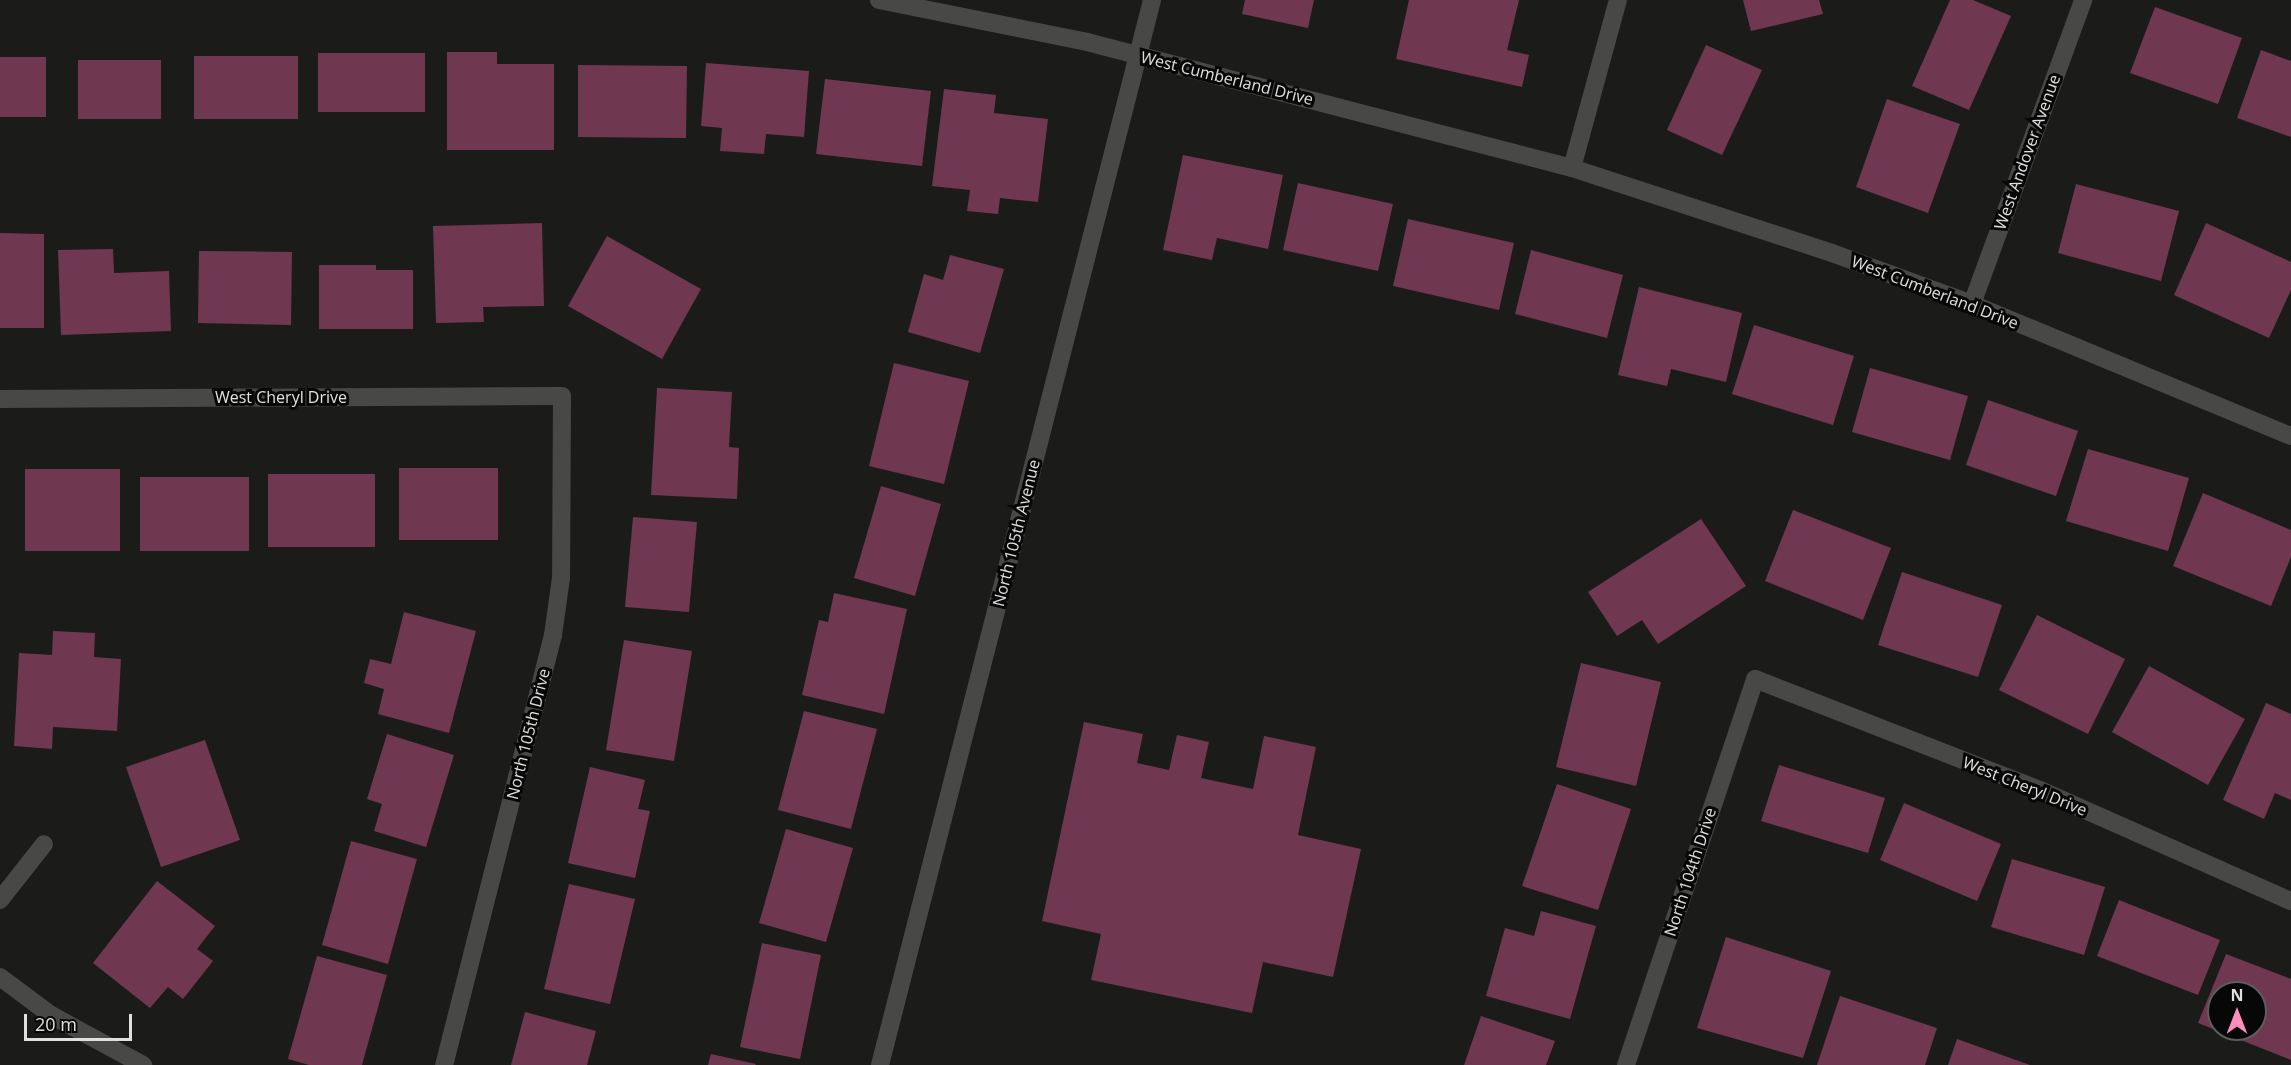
<!DOCTYPE html>
<style>
body{margin:0}
#map{position:relative;width:2291px;height:1065px;overflow:hidden;background:#1b1c19;font-family:"Open Sans",sans-serif}
div>[style]{position:absolute}
.building>*{inset:0;background:#703750}
.street>*{height:18px;margin:-9px;padding:0 9px;transform-origin:9px;border-radius:9px;background:#484946}
span{translate:-50% -50%;white-space:nowrap;text-align:center;line-height:1.15;-webkit-text-stroke:6px #060706;paint-order:stroke}
.street-label{font-size:16px;color:#e0e1df}
.north{position:absolute;left:2207px;top:981px;width:60px;height:60px;box-sizing:border-box;background:#060706;border:2px solid #5d5e5d;border-radius:50%;rotate:0deg;font-size:16px;font-weight:700;line-height:24px;text-align:center;color:#e0e1df}
.north::after{content:'';display:block;margin:auto;width:21px;height:27px;background:#fd8ebe;clip-path:polygon(50% 0,100% 100%,50% 72%,0 100%)}
.scale{position:absolute;left:24px;top:1014px;width:108px;height:27px;box-sizing:border-box;border:3px solid #e0e1df;border-top:0;padding-left:8px;font-size:18px;line-height:21px;white-space:nowrap;color:#e0e1df;-webkit-text-stroke:4px #060706;paint-order:stroke}
</style>
<div id="map">
<div class="building">
<div style="clip-path:polygon(1245px 0,1314px 0,1308px 28px,1242px 14px)"></div>
<div style="clip-path:polygon(1409px 0,1519px 0,1507px 50px,1529px 55px,1522px 87px,1396px 59px)"></div>
<div style="clip-path:polygon(1743px 0,1819px 0,1823px 14px,1751px 31px)"></div>
<div style="clip-path:polygon(1950px 0,1973px 0,2011px 16px,1969px 110px,1912px 86px)"></div>
<div style="clip-path:polygon(2155px 7px,2242px 38px,2218px 104px,2130px 73px)"></div>
<div style="clip-path:polygon(1706px 45px,1762px 70px,1722px 155px,1667px 130px)"></div>
<div style="clip-path:polygon(2261px 50px,2291px 61px,2291px 137px,2237px 118px)"></div>
<div style="clip-path:polygon(447px 52px,497px 52px,497px 64px,554px 64px,554px 150px,447px 150px)"></div>
<div style="clip-path:polygon(318px 53px,425px 53px,425px 112px,318px 112px)"></div>
<div style="clip-path:polygon(194px 56px,298px 56px,298px 119px,194px 119px)"></div>
<div style="clip-path:polygon(0 57px,46px 57px,46px 117px,0 117px)"></div>
<div style="clip-path:polygon(78px 60px,161px 60px,161px 119px,78px 119px)"></div>
<div style="clip-path:polygon(706px 63px,809px 71px,804px 137px,766px 134px,764px 154px,720px 151px,722px 128px,701px 126px)"></div>
<div style="clip-path:polygon(578px 65px,687px 66px,686px 138px,578px 137px)"></div>
<div style="clip-path:polygon(825px 79px,931px 91px,922px 166px,816px 154px)"></div>
<div style="clip-path:polygon(944px 89px,996px 95px,994px 113px,1048px 119px,1038px 202px,1000px 198px,998px 214px,967px 211px,970px 190px,932px 186px)"></div>
<div style="clip-path:polygon(1887px 99px,1960px 124px,1928px 213px,1856px 187px)"></div>
<div style="clip-path:polygon(1183px 155px,1283px 175px,1268px 249px,1217px 238px,1212px 260px,1163px 250px)"></div>
<div style="clip-path:polygon(1298px 183px,1393px 204px,1378px 271px,1283px 250px)"></div>
<div style="clip-path:polygon(2076px 184px,2179px 211px,2161px 281px,2058px 253px)"></div>
<div style="clip-path:polygon(1408px 219px,1514px 243px,1499px 310px,1393px 286px)"></div>
<div style="clip-path:polygon(542px 223px,544px 306px,483px 307px,484px 322px,436px 323px,433px 226px)"></div>
<div style="clip-path:polygon(2206px 223px,2291px 262px,2291px 290px,2269px 338px,2174px 295px)"></div>
<div style="clip-path:polygon(0 233px,44px 234px,44px 328px,0 328px)"></div>
<div style="clip-path:polygon(607px 236px,701px 289px,662px 359px,568px 306px)"></div>
<div style="clip-path:polygon(113px 249px,114px 273px,169px 271px,171px 331px,61px 335px,58px 250px)"></div>
<div style="clip-path:polygon(1531px 250px,1623px 275px,1607px 338px,1515px 314px)"></div>
<div style="clip-path:polygon(199px 251px,292px 252px,291px 325px,198px 323px)"></div>
<div style="clip-path:polygon(950px 255px,1004px 269px,980px 353px,908px 332px,924px 274px,943px 280px)"></div>
<div style="clip-path:polygon(319px 265px,376px 265px,376px 270px,413px 270px,413px 329px,319px 329px)"></div>
<div style="clip-path:polygon(1639px 287px,1742px 313px,1726px 382px,1671px 369px,1667px 386px,1618px 375px)"></div>
<div style="clip-path:polygon(1754px 325px,1854px 356px,1833px 425px,1732px 394px)"></div>
<div style="clip-path:polygon(894px 363px,969px 381px,944px 484px,869px 466px)"></div>
<div style="clip-path:polygon(1870px 368px,1968px 396px,1950px 460px,1852px 432px)"></div>
<div style="clip-path:polygon(657px 388px,732px 392px,729px 447px,739px 448px,737px 499px,651px 495px)"></div>
<div style="clip-path:polygon(1988px 400px,2078px 431px,2056px 496px,1966px 465px)"></div>
<div style="clip-path:polygon(2088px 449px,2189px 478px,2168px 551px,2066px 521px)"></div>
<div style="clip-path:polygon(399px 468px,498px 468px,498px 540px,399px 540px)"></div>
<div style="clip-path:polygon(25px 469px,120px 469px,120px 551px,25px 551px)"></div>
<div style="clip-path:polygon(268px 474px,375px 474px,375px 547px,268px 547px)"></div>
<div style="clip-path:polygon(140px 477px,249px 477px,249px 551px,140px 551px)"></div>
<div style="clip-path:polygon(881px 486px,941px 504px,915px 596px,854px 578px)"></div>
<div style="clip-path:polygon(2203px 493px,2291px 530px,2291px 557px,2271px 606px,2173px 566px)"></div>
<div style="clip-path:polygon(1793px 510px,1891px 548px,1863px 620px,1765px 581px)"></div>
<div style="clip-path:polygon(633px 517px,697px 522px,689px 612px,625px 607px)"></div>
<div style="clip-path:polygon(1701px 519px,1746px 586px,1658px 644px,1642px 620px,1617px 636px,1588px 592px)"></div>
<div style="clip-path:polygon(1902px 572px,2002px 605px,1978px 677px,1878px 645px)"></div>
<div style="clip-path:polygon(834px 593px,907px 609px,884px 714px,802px 695px,819px 620px,828px 622px)"></div>
<div style="clip-path:polygon(404px 612px,476px 631px,449px 733px,378px 714px,384px 689px,364px 683px,370px 659px,391px 664px)"></div>
<div style="clip-path:polygon(2037px 615px,2125px 659px,2088px 734px,1999px 690px)"></div>
<div style="clip-path:polygon(53px 631px,95px 633px,94px 657px,121px 659px,117px 731px,53px 727px,52px 749px,14px 746px,19px 653px,52px 655px)"></div>
<div style="clip-path:polygon(624px 640px,692px 651px,674px 761px,606px 750px)"></div>
<div style="clip-path:polygon(1581px 663px,1661px 682px,1636px 786px,1556px 767px)"></div>
<div style="clip-path:polygon(2149px 666px,2245px 719px,2208px 785px,2112px 732px)"></div>
<div style="clip-path:polygon(2266px 703px,2291px 714px,2291px 800px,2275px 793px,2264px 819px,2223px 800px)"></div>
<div style="clip-path:polygon(804px 711px,877px 729px,851px 829px,778px 810px)"></div>
<div style="clip-path:polygon(1084px 722px,1143px 734px,1137px 763px,1169px 770px,1177px 735px,1209px 742px,1201px 778px,1253px 789px,1264px 736px,1316px 747px,1298px 835px,1361px 849px,1333px 977px,1263px 962px,1252px 1013px,1091px 980px,1101px 934px,1042px 921px)"></div>
<div style="clip-path:polygon(387px 734px,454px 755px,426px 847px,374px 831px,382px 804px,367px 799px)"></div>
<div style="clip-path:polygon(205px 740px,240px 840px,161px 867px,126px 767px)"></div>
<div style="clip-path:polygon(1779px 765px,1885px 798px,1868px 853px,1761px 821px)"></div>
<div style="clip-path:polygon(590px 767px,645px 780px,638px 809px,650px 811px,635px 878px,568px 863px)"></div>
<div style="clip-path:polygon(1557px 784px,1631px 809px,1598px 910px,1522px 886px)"></div>
<div style="clip-path:polygon(1904px 803px,2001px 844px,1977px 901px,1880px 860px)"></div>
<div style="clip-path:polygon(786px 829px,853px 848px,826px 942px,759px 923px)"></div>
<div style="clip-path:polygon(351px 841px,417px 859px,388px 964px,322px 945px)"></div>
<div style="clip-path:polygon(2012px 859px,2105px 887px,2084px 955px,1991px 927px)"></div>
<div style="clip-path:polygon(157px 881px,215px 926px,197px 949px,213px 961px,183px 999px,168px 987px,150px 1008px,93px 963px)"></div>
<div style="clip-path:polygon(569px 884px,635px 899px,610px 1004px,544px 989px)"></div>
<div style="clip-path:polygon(2119px 900px,2220px 940px,2198px 995px,2097px 956px)"></div>
<div style="clip-path:polygon(1541px 911px,1596px 926px,1570px 1019px,1486px 996px,1505px 928px,1534px 936px)"></div>
<div style="clip-path:polygon(1726px 937px,1831px 971px,1803px 1058px,1697px 1028px)"></div>
<div style="clip-path:polygon(762px 943px,821px 955px,800px 1059px,740px 1047px)"></div>
<div style="clip-path:polygon(evenodd,2226px 954px,2291px 979px,2291px 1060px,2198px 1023px,2226px 954px,2219px 993px,2255px 993px,2255px 1029px,2219px 1029px,2219px 993px)"></div>
<div style="clip-path:polygon(317px 956px,387px 975px,362px 1065px,309px 1065px,288px 1059px)"></div>
<div style="clip-path:polygon(1840px 996px,1937px 1028px,1925px 1065px,1817px 1065px)"></div>
<div style="clip-path:polygon(525px 1012px,596px 1031px,587px 1065px,511px 1065px)"></div>
<div style="clip-path:polygon(1481px 1016px,1555px 1041px,1546px 1065px,1464px 1065px)"></div>
<div style="clip-path:polygon(1957px 1039px,2030px 1065px,1948px 1065px)"></div>
<div style="clip-path:polygon(711px 1054px,756px 1064px,755px 1065px,708px 1065px)"></div>
</div>
<div class="street">
<div style="left:879px;top:0;width:212px;rotate:11.4deg"></div>
<div style="left:1087px;top:42px;width:501px;rotate:14.56deg"></div>
<div style="left:1572px;top:168px;width:274px;rotate:18.1deg"></div>
<div style="left:1832px;top:253px;width:149px;rotate:20deg"></div>
<div style="left:1972px;top:304px;width:345px;rotate:22.5deg"></div>
<div style="left:1572px;top:168px;width:174px;rotate:-74.7deg"></div>
<div style="left:1972px;top:304px;width:324px;rotate:-69.9deg"></div>
<div style="left:0;top:399px;width:562px;rotate:-0.31deg"></div>
<div style="left:562px;top:396px;width:182px;rotate:90.3deg"></div>
<div style="left:561px;top:578px;width:58px;rotate:98deg"></div>
<div style="left:553px;top:635px;width:444px;rotate:104.2deg"></div>
<div style="left:0;top:900px;width:71px;rotate:-51.8deg"></div>
<div style="left:0;top:977px;width:64px;rotate:36.7deg"></div>
<div style="left:51px;top:1015px;width:105px;rotate:28.5deg"></div>
<div style="left:880px;top:1065px;width:1099px;rotate:-75.67deg"></div>
<div style="left:1626px;top:1065px;width:407px;rotate:-71.5deg"></div>
<div style="left:1755px;top:679px;width:306px;rotate:21.3deg"></div>
<div style="left:2040px;top:790px;width:274px;rotate:23.9deg"></div>
</div>
<div class="street-label">
<span style="left:1227px;top:78px;rotate:14deg">West Cumberland Drive</span>
<span style="left:2027px;top:152px;rotate:-70deg">West Andover Avenue</span>
<span style="left:1935px;top:292px;rotate:21deg">West Cumberland Drive</span>
<span style="left:281px;top:397px">West Cheryl Drive</span>
<span style="left:1016px;top:533px;rotate:-76deg">North 105th Avenue</span>
<span style="left:528px;top:734px;rotate:-76deg">North 105th Drive</span>
<span style="left:2025px;top:786px;rotate:22deg">West Cheryl Drive</span>
<span style="left:1690px;top:872px;rotate:-72deg">North 104th Drive</span>
</div>
<div class="north">N</div>
<div class="scale">20 m</div>
</div>
